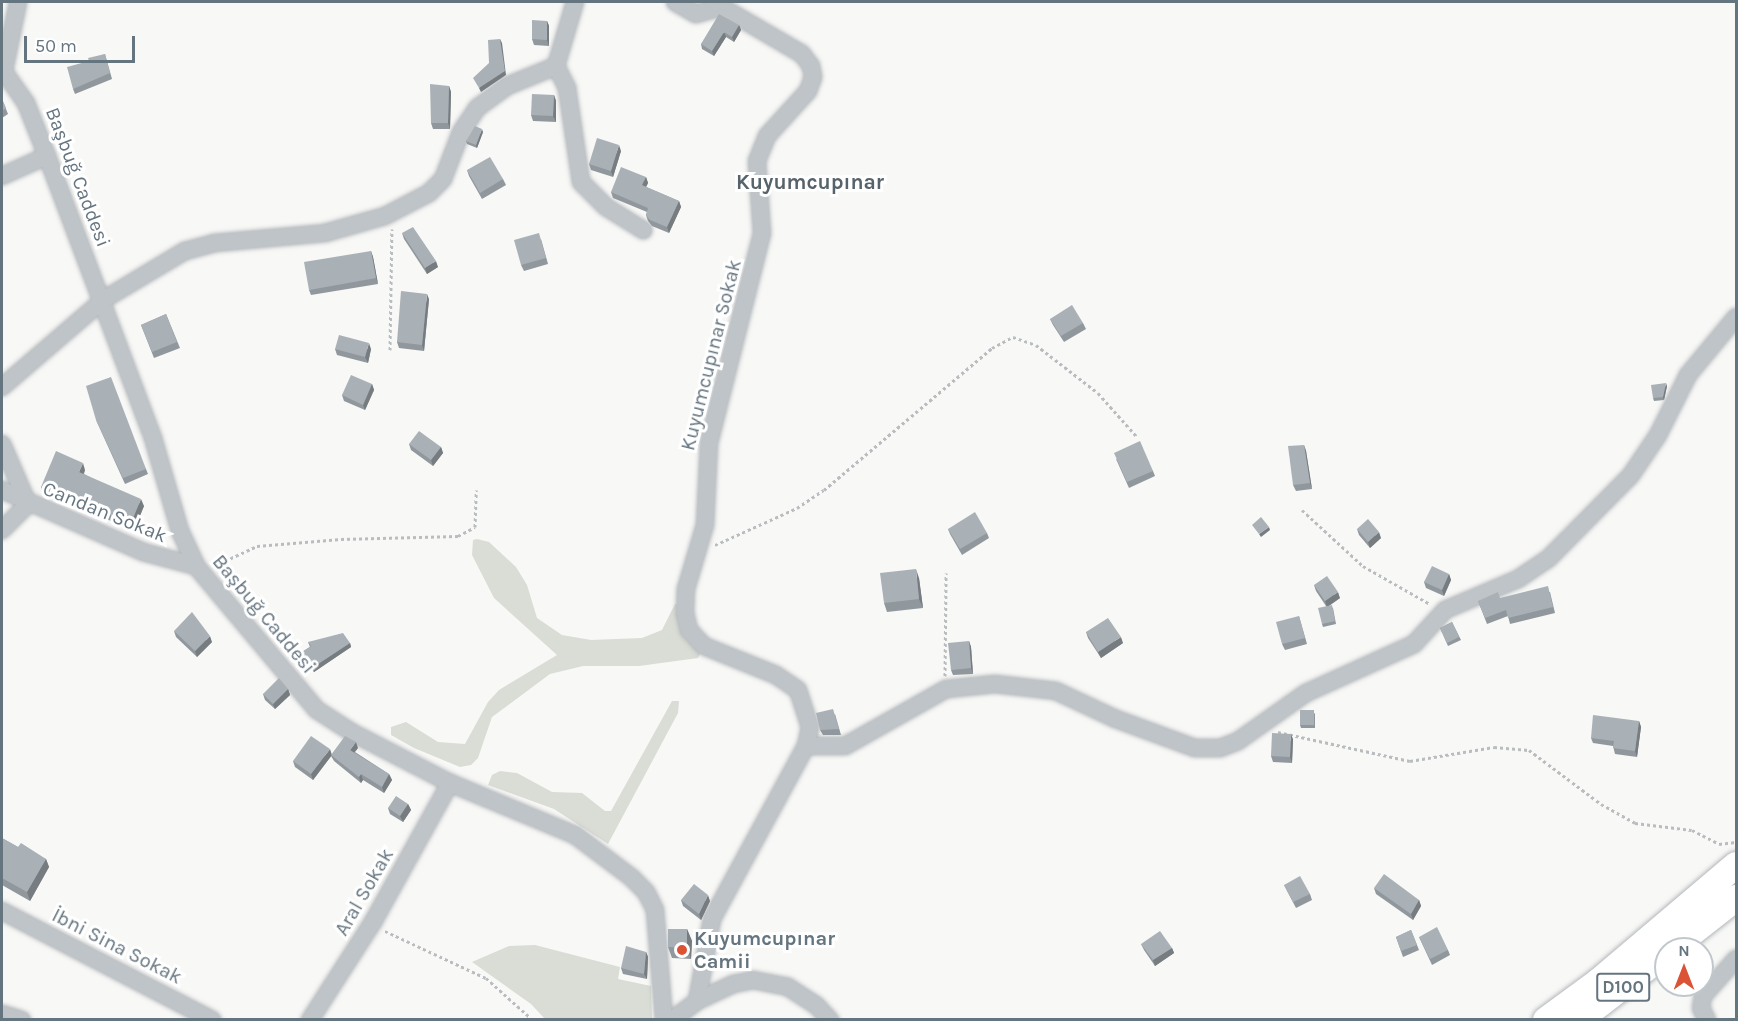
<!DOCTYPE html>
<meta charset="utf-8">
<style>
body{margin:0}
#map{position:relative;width:1738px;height:1021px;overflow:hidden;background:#f8f8f6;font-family:Karla,sans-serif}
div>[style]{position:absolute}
.green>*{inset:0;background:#d9ddd5}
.path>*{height:3px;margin-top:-1.5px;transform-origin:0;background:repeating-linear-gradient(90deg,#babdc0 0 3px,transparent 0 6px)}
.roads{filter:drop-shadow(0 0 2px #b3b7bb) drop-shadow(0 0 2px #b3b7bb)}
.minor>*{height:16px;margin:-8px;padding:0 8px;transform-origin:8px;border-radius:8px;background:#bfc4c8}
.highway>*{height:26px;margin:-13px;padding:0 13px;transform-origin:13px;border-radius:13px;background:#fff}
.wall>*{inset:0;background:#91989d}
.shaded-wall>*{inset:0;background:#767c80}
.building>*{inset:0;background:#a9b1b7}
.dots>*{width:16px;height:16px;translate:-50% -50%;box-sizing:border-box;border:3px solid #fff;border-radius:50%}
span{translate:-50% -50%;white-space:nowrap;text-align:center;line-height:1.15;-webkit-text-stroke:6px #fff;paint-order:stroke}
.shield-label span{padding:2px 4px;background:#fff;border:2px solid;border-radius:4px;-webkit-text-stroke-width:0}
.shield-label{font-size:18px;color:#657580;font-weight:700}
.street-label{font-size:20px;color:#657580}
.poi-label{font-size:20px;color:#657580;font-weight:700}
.left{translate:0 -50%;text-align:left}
.neighbourhood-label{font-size:21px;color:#57636b;font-weight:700}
.frame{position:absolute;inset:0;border:3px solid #657580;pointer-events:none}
.north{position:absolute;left:1654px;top:937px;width:60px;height:60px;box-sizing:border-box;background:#fff;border:2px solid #c1c8cc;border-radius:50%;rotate:0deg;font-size:16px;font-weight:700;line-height:24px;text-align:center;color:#657580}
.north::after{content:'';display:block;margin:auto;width:21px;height:27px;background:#db5334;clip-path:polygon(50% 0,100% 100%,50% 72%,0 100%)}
.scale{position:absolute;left:24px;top:36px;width:111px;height:27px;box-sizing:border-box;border:3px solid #657580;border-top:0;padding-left:8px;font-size:18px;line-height:21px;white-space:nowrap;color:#657580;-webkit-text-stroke:4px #fff;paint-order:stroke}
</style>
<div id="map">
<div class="green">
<div style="clip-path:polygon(477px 539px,489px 542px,516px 567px,527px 585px,537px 618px,562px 635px,591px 640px,642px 638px,662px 630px,675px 604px,680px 605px,701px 652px,698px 658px,639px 666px,583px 666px,550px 674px,492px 717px,478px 758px,471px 765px,460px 767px,414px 748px,391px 735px,391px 727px,406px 722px,438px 742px,465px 744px,488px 702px,499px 690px,557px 655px,494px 598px,472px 555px,473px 540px)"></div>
<div style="clip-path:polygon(672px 701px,679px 701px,678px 713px,608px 844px,554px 809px,488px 785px,492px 775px,500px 771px,517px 773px,552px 792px,582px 793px,605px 811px,611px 811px)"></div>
<div style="clip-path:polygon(535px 945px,620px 967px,618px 979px,651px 986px,652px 1019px,545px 1019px,531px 1004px,472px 962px,509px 946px)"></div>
</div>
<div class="path">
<div style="left:390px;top:350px;width:121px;rotate:-89.1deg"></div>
<div style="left:1302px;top:510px;width:83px;rotate:42.6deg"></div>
<div style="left:1363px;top:566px;width:77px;rotate:29.6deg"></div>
<div style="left:715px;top:545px;width:90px;rotate:-24.3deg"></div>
<div style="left:797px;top:508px;width:32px;rotate:-34deg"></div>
<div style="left:824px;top:490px;width:220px;rotate:-40.2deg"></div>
<div style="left:992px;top:348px;width:24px;rotate:-28deg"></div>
<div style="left:1013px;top:337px;width:24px;rotate:19deg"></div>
<div style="left:1036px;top:345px;width:78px;rotate:37.7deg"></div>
<div style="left:1098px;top:393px;width:60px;rotate:48.4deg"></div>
<div style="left:214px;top:566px;width:47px;rotate:-24.9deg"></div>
<div style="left:257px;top:546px;width:84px;rotate:-4.8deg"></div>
<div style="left:341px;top:539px;width:117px;rotate:-1.5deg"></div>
<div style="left:458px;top:536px;width:19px;rotate:-28deg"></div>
<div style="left:475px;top:527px;width:37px;rotate:-88deg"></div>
<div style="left:945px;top:676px;width:103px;rotate:-89.4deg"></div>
<div style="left:1278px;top:732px;width:135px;rotate:12.4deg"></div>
<div style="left:1410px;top:761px;width:85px;rotate:-9.5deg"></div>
<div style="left:1494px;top:747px;width:35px;rotate:5deg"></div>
<div style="left:1529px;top:750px;width:90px;rotate:36.9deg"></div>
<div style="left:1601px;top:804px;width:39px;rotate:29deg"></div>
<div style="left:1635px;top:823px;width:57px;rotate:7deg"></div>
<div style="left:1692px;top:830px;width:30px;rotate:27deg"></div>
<div style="left:1719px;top:844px;width:17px;rotate:-7deg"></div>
<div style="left:385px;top:931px;width:111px;rotate:25deg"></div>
<div style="left:486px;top:978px;width:63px;rotate:41.8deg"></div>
</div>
<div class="roads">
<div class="minor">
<div style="left:675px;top:2px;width:24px;rotate:30deg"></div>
<div style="left:696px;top:14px;width:24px;rotate:-15deg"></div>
<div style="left:556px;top:66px;width:25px;rotate:63deg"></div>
<div style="left:567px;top:88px;width:95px;rotate:81.5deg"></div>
<div style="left:581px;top:182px;width:35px;rotate:45deg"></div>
<div style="left:606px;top:207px;width:44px;rotate:31.9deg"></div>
<div style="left:2px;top:69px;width:42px;rotate:54.8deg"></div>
<div style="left:26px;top:103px;width:57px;rotate:68.4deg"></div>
<div style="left:47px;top:156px;width:301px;rotate:69.4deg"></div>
<div style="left:153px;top:438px;width:97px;rotate:73.8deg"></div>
<div style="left:180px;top:531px;width:38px;rotate:65deg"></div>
<div style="left:196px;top:566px;width:188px;rotate:50deg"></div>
<div style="left:317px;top:710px;width:43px;rotate:32.6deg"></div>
<div style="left:353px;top:733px;width:109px;rotate:27.3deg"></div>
<div style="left:450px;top:783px;width:135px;rotate:22.6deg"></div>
<div style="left:575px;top:835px;width:71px;rotate:37deg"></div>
<div style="left:632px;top:878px;width:20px;rotate:45deg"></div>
<div style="left:646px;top:892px;width:20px;rotate:63deg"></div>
<div style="left:655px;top:910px;width:110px;rotate:85.3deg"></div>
<div style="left:4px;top:71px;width:70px;rotate:-78.5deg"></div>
<div style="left:2px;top:176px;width:49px;rotate:-24deg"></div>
<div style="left:2px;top:387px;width:133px;rotate:-40.7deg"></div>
<div style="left:103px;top:300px;width:96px;rotate:-30.9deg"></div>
<div style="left:185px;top:251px;width:30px;rotate:-15deg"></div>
<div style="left:214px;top:243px;width:111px;rotate:-5.1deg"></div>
<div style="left:325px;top:233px;width:62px;rotate:-15.8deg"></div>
<div style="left:385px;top:216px;width:50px;rotate:-27.6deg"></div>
<div style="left:429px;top:193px;width:20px;rotate:-45deg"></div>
<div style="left:443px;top:179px;width:50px;rotate:-69deg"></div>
<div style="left:461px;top:132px;width:29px;rotate:-56deg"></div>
<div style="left:477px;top:108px;width:37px;rotate:-36deg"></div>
<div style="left:507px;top:86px;width:53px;rotate:-22.2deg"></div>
<div style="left:556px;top:66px;width:67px;rotate:-73.5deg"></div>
<div style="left:2px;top:444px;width:65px;rotate:66.6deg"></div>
<div style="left:28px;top:504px;width:37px;rotate:135deg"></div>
<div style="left:2px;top:490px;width:154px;rotate:23.7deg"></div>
<div style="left:143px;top:552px;width:55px;rotate:14.8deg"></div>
<div style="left:806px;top:746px;width:39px"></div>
<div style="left:845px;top:746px;width:116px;rotate:-29.4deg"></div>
<div style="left:946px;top:689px;width:49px;rotate:-5.8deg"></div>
<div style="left:995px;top:684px;width:61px;rotate:6.5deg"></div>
<div style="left:1056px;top:691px;width:66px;rotate:25deg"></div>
<div style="left:1116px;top:719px;width:84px;rotate:20.2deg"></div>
<div style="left:1195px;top:748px;width:25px"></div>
<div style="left:1220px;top:748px;width:19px;rotate:-21deg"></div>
<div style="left:1238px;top:741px;width:83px;rotate:-35.2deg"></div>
<div style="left:1306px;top:693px;width:119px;rotate:-24.4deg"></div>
<div style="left:1414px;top:644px;width:46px;rotate:-47.6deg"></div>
<div style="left:1445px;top:610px;width:79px;rotate:-23deg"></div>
<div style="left:1518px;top:579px;width:36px;rotate:-34deg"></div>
<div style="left:1548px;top:559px;width:118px;rotate:-45.3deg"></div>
<div style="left:1631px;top:475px;width:48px;rotate:-56deg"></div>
<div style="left:1658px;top:435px;width:67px;rotate:-63.4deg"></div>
<div style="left:1688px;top:375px;width:75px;rotate:-50.4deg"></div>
<div style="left:2px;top:911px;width:237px;rotate:27.4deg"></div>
<div style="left:697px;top:1001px;width:83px;rotate:-79.6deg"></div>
<div style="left:712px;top:919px;width:197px;rotate:-61.5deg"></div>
<div style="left:806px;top:746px;width:19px;rotate:-78deg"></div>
<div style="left:810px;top:727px;width:39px;rotate:-108deg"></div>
<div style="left:798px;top:690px;width:27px;rotate:-146deg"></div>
<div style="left:776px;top:675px;width:78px;rotate:-158.1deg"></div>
<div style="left:704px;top:646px;width:22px;rotate:-133deg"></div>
<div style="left:689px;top:630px;width:17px;rotate:-103deg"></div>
<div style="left:685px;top:613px;width:24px;rotate:-88deg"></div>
<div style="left:686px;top:589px;width:67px;rotate:-73.5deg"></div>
<div style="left:705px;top:525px;width:82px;rotate:-87.2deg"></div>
<div style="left:709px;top:443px;width:217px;rotate:-75.8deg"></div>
<div style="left:762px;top:233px;width:72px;rotate:-94deg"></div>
<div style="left:757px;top:161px;width:27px;rotate:-68deg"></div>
<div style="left:767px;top:136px;width:61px;rotate:-47.7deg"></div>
<div style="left:808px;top:91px;width:15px;rotate:-70deg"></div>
<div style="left:813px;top:77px;width:11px;rotate:-100deg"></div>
<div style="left:811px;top:66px;width:15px;rotate:-127deg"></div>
<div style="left:802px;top:54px;width:103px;rotate:-149.7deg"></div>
<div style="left:2px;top:1014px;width:21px;rotate:17deg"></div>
<div style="left:310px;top:1020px;width:117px;rotate:-57.3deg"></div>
<div style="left:373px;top:922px;width:159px;rotate:-61deg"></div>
<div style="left:672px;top:1020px;width:31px;rotate:-37deg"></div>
<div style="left:697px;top:1001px;width:40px;rotate:-25deg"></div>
<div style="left:733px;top:984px;width:20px;rotate:-11deg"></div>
<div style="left:753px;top:980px;width:36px;rotate:11deg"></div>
<div style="left:788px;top:987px;width:33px;rotate:33deg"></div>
<div style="left:816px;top:1005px;width:21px;rotate:47deg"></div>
<div style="left:1707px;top:1020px;width:13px;rotate:-117deg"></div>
<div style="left:1701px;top:1008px;width:12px;rotate:-81deg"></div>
<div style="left:1703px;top:996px;width:50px;rotate:-48.3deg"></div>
</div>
<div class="highway">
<div style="left:1671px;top:949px;width:83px;rotate:-38.1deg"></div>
<div style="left:1546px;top:1020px;width:64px;rotate:-36.2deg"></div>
<div style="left:1598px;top:982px;width:181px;rotate:-40.3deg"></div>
<div style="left:1579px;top:1020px;width:110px;rotate:-37.6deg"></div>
</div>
</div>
<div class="wall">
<div style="clip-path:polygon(547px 21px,549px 26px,549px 46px,534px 45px,532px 39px)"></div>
<div style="clip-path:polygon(739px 25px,741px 30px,734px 42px,726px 37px,714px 56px,702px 49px,701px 44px)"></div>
<div style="clip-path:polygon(105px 54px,112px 79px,75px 94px,73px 89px,89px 61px)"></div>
<div style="clip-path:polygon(449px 86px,451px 92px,450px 129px,433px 129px,431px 123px)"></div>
<div style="clip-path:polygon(554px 95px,556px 101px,556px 122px,533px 121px,531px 115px)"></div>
<div style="clip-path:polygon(2px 99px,8px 114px,2px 118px)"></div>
<div style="clip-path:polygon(483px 132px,477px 148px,467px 144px,466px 141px)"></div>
<div style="clip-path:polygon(621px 151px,613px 177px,591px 170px,589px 164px)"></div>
<div style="clip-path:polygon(467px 170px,503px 179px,506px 185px,482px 199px,469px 176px)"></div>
<div style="clip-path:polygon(646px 177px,648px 183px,646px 187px,679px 201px,681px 207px,669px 233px,652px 226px,648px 221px,646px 215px,647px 212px,613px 198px,611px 192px)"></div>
<div style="clip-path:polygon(402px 233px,438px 267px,427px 274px,404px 239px)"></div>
<div style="clip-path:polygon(541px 239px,548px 264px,524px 271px,521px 265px)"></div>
<div style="clip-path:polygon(371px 251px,373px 257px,378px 284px,311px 295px,309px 290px)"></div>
<div style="clip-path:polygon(429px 299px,424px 351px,399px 348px,397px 342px)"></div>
<div style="clip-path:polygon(166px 314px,180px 348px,154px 358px,141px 325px)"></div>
<div style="clip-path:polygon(1050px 319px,1083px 323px,1086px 329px,1064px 342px,1053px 325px)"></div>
<div style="clip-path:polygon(335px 349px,371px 349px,368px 363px,337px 355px)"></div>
<div style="clip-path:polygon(372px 384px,374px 390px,365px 410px,344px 401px,342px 395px)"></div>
<div style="clip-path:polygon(1667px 386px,1664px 400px,1654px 401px,1653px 398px)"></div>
<div style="clip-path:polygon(96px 420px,146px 469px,148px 474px,125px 484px)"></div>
<div style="clip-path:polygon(409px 444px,441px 447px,443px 453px,433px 466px,411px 450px)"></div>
<div style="clip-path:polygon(1304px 445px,1306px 451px,1312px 489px,1296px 491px,1293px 485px)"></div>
<div style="clip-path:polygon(1116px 459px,1153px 471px,1155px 476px,1129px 488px)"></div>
<div style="clip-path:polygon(85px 470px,84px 474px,144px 506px,134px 530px,43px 494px,41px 487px)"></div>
<div style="clip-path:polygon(948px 529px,987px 533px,989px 538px,962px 555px,950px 534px)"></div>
<div style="clip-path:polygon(1357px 529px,1381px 538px,1370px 548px,1359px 535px)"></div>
<div style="clip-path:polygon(1449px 574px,1451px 580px,1444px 596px,1426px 588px,1424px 582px)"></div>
<div style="clip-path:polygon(919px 578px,923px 608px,887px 612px,884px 603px)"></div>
<div style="clip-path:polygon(1314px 585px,1340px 598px,1329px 606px,1333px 608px,1336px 624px,1323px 627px,1322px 624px,1326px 606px,1316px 591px)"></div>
<div style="clip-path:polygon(1550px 592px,1555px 613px,1510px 624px,1508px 616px,1487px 624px,1478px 601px)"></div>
<div style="clip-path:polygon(1299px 616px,1307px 644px,1285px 650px,1282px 644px)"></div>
<div style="clip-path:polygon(1452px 622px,1461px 640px,1448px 646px,1440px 628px)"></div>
<div style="clip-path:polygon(174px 631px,212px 642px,197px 657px,176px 637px)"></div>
<div style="clip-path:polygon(1086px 632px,1123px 643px,1101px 658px,1088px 638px)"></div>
<div style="clip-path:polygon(969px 641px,971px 647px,973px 674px,953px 675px,951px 670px)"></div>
<div style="clip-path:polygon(308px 642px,350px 643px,351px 647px,314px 672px,303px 657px,302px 652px,310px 647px)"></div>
<div style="clip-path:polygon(288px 689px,290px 695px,275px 709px,265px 700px,263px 694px)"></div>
<div style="clip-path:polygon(1315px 713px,1315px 728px,1301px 728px,1300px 725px)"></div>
<div style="clip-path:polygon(835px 714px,841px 735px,823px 735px,820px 730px)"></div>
<div style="clip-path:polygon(1639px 721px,1641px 727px,1637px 757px,1615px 754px,1613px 746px,1593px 743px,1591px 738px)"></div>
<div style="clip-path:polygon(1293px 739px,1292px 763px,1273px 762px,1271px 756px)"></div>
<div style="clip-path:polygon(358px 748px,355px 752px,389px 774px,392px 780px,384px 793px,363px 780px,361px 783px,334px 761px,331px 756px,313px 780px,295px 767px,293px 761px,332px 755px)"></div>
<div style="clip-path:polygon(408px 804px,411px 810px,403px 822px,390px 814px,388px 808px)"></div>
<div style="clip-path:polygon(2px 838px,18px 847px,46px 859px,49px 867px,30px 901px,2px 885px)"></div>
<div style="clip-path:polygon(1284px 885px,1310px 894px,1312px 900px,1296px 908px)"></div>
<div style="clip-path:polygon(1374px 888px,1419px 900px,1421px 906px,1413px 920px,1376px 894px)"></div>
<div style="clip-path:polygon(681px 900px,710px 901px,701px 920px,683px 906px)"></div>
<div style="clip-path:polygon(687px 929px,692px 941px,691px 959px,672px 958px,668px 947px)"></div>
<div style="clip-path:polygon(1411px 930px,1419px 950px,1403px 957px,1396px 937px)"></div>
<div style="clip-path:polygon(1419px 937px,1448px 950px,1450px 955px,1432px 965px)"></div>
<div style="clip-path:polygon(1141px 944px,1172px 948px,1174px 953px,1155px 966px,1144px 950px)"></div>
<div style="clip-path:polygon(646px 952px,648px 957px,647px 979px,623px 974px,621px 968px)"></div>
</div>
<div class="shaded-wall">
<div style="clip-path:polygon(547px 21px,549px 26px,549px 46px,547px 40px)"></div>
<div style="clip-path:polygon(739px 25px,741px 30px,734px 42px,732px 37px)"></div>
<div style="clip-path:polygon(724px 32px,726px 37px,714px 56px,712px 51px)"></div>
<div style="clip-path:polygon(500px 39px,502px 43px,506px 75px,481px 92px,479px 88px)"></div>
<div style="clip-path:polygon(449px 86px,451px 92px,450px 129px,448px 123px)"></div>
<div style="clip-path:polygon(554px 95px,556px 101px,556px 122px,553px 116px)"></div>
<div style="clip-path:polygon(482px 129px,483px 132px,477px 148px,476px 145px)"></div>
<div style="clip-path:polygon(619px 145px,621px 151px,613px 177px,611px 171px)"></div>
<div style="clip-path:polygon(646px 177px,648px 183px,644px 191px,642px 185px)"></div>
<div style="clip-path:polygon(679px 201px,681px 207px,669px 233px,667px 227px)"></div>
<div style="clip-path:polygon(371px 251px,373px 257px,378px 284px,376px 278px)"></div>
<div style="clip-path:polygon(436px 261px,438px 267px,427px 274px,425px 268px)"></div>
<div style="clip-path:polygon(427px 294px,429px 299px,424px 351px,422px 345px)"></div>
<div style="clip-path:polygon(369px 343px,371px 349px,368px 363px,365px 357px)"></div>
<div style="clip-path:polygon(1666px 383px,1667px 386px,1664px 400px,1663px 397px)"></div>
<div style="clip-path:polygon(372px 384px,374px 390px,365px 410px,363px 405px)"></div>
<div style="clip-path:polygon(1304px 445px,1306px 451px,1312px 489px,1310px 483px)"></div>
<div style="clip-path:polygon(441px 447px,443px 453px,433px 466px,431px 460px)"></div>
<div style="clip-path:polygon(83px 463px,85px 470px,81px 479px,79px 472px)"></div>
<div style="clip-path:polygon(141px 499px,144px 506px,134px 530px,131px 523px)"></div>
<div style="clip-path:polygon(1269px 527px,1270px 530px,1261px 537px,1259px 534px)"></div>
<div style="clip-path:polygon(1379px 532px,1381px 538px,1370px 548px,1368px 542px)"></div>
<div style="clip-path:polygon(916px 569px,919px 578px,923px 608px,919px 599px)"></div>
<div style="clip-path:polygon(1449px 574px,1451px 580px,1444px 596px,1442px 590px)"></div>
<div style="clip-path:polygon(1338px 592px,1340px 598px,1327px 607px,1325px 601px)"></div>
<div style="clip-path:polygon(210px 636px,212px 642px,197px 657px,195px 651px)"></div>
<div style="clip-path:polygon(1121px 637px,1123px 643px,1101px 658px,1098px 652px)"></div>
<div style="clip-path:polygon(969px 641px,971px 647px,973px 674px,971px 668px)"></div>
<div style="clip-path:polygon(350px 643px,351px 647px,314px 672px,312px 668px)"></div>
<div style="clip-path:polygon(288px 689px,290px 695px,275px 709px,273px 704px)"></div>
<div style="clip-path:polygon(1639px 721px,1641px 727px,1637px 757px,1635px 751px)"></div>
<div style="clip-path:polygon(1291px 734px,1293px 739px,1292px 763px,1290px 757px)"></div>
<div style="clip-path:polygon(356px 742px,358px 748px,352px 755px,350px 750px)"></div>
<div style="clip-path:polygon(330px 749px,332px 755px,313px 780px,311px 774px)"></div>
<div style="clip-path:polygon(361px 774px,363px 780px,361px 783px,359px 777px)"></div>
<div style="clip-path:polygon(389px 774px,392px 780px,384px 793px,382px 787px)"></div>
<div style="clip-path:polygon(408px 804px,411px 810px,403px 822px,400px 816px)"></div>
<div style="clip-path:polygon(46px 859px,49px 867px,30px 901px,27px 892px)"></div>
<div style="clip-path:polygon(708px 895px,710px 901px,701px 920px,699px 914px)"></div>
<div style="clip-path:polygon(1419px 900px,1421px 906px,1413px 920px,1411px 914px)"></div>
<div style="clip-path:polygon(687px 929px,692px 941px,691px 959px,687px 948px)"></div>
<div style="clip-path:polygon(1172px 948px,1174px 953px,1155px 966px,1153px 960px)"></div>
<div style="clip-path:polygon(646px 952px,648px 957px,647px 979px,644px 974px)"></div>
</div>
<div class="building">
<div style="clip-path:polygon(719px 14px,739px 25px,732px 37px,724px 32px,712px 51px,701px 44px)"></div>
<div style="clip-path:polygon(532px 20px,547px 21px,547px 40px,532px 39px)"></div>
<div style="clip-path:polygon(500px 39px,505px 71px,479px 88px,473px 78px,489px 63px,488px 40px)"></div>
<div style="clip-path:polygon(105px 54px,110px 73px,73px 89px,67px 67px,89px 61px,88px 58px)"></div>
<div style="clip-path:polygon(430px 84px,449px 86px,448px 123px,431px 123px)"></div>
<div style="clip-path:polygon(532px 94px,554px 95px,553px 116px,531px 115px)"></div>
<div style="clip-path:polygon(2px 99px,6px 108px,2px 111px)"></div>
<div style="clip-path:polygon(475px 126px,482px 129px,476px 145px,466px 141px)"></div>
<div style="clip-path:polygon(597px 138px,619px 145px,611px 171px,589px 164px)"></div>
<div style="clip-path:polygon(490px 157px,503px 179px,480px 193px,467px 170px)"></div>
<div style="clip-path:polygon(621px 167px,646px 177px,642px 185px,679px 201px,667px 227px,650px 220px,646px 215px,648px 208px,611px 192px)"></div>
<div style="clip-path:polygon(413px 227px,436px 261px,425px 268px,402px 233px)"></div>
<div style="clip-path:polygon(539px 233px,546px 258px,521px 265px,514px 240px)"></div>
<div style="clip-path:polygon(371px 251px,376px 278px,309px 290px,304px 262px)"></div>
<div style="clip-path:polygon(401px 291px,427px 294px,422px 345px,397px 342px)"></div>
<div style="clip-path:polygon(1072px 305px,1083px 323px,1061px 336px,1050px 319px)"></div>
<div style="clip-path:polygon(166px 314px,177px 342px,152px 352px,141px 325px)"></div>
<div style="clip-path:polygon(339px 335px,369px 343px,365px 357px,335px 349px)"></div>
<div style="clip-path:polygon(351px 375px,372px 384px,363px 405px,342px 395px)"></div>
<div style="clip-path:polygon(111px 377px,146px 469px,123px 478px,96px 420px,86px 386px)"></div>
<div style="clip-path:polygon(1666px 383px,1663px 397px,1653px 398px,1651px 385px)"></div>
<div style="clip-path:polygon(419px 431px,441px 447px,431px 460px,409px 444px)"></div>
<div style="clip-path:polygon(1140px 441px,1153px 471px,1127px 482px,1114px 453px)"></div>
<div style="clip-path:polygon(1304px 445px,1310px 483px,1293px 485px,1288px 446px)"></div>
<div style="clip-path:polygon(56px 451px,83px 463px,79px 472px,141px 499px,131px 523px,41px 487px)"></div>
<div style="clip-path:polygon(975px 512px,987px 533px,960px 549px,948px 529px)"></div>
<div style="clip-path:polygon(1261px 517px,1269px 527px,1259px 534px,1252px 525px)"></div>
<div style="clip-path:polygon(1368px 519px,1379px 532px,1368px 542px,1357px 529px)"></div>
<div style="clip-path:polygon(1432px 566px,1449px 574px,1442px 590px,1424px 582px)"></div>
<div style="clip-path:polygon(916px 569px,919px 599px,884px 603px,880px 573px)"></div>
<div style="clip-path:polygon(1327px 576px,1338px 592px,1325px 601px,1314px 585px)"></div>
<div style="clip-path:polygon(1548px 586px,1553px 607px,1508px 618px,1506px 610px,1485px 618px,1478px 601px,1498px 592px,1500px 598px)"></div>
<div style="clip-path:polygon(1332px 605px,1335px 621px,1322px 624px,1318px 608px)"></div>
<div style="clip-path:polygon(192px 612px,210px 636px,195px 651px,174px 631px)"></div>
<div style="clip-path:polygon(1299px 616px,1305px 638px,1282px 644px,1276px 622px)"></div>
<div style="clip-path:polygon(1108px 618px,1121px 637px,1098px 652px,1086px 632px)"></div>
<div style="clip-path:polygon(1452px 622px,1459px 637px,1447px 643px,1440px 628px)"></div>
<div style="clip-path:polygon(343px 633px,350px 643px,312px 668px,302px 652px,311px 646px,308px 642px)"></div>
<div style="clip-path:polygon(969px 641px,971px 668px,951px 670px,948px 643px)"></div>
<div style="clip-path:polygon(279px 678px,288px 689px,273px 704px,263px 694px)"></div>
<div style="clip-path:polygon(833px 709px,839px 729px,820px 730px,816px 713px)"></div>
<div style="clip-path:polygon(1300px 710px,1314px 710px,1314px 725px,1300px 725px)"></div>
<div style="clip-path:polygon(1593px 715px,1639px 721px,1635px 751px,1613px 748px,1614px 741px,1591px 738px)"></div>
<div style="clip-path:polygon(1272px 733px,1291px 734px,1290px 757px,1271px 756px)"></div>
<div style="clip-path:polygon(311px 736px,330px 749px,311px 774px,293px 761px)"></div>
<div style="clip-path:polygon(345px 736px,356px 742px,350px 750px,389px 774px,382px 787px,361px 774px,359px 777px,331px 755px)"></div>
<div style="clip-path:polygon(396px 796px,408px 804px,400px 816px,388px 808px)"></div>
<div style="clip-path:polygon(2px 838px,18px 847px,21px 843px,46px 859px,27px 892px,2px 878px)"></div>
<div style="clip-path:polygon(1384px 874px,1419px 900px,1411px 914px,1374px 888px)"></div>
<div style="clip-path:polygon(1300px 876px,1310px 894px,1293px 902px,1284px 885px)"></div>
<div style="clip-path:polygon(694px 884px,708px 895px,699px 914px,681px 900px)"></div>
<div style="clip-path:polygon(1437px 927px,1448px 950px,1430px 959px,1419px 937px)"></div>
<div style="clip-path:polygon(668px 929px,687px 929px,687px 948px,668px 947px)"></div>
<div style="clip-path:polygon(1411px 930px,1417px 945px,1401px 951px,1396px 937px)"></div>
<div style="clip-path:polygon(1160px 931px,1172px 948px,1153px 960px,1141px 944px)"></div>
<div style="clip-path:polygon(626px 946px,646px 952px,644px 974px,621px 968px)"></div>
</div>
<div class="dots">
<div style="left:682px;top:950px;background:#db5334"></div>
</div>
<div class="shield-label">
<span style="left:1623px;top:987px">D100</span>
</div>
<div class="street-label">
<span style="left:78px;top:177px;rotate:69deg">Başbuğ Caddesi</span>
<span style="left:711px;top:355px;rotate:-76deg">Kuyumcupınar Sokak</span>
<span style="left:105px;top:512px;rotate:22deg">Candan Sokak</span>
<span style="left:264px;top:614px;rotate:50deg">Başbuğ Caddesi</span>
<span style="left:364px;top:892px;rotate:-60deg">Aral Sokak</span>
<span style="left:117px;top:946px;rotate:27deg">İbni Sina Sokak</span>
</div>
<div class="poi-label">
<span class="left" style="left:694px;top:950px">Kuyumcupınar<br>Camii</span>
</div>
<div class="neighbourhood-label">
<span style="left:810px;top:182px">Kuyumcupınar</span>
</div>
<div class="frame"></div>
<div class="north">N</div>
<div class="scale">50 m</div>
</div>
